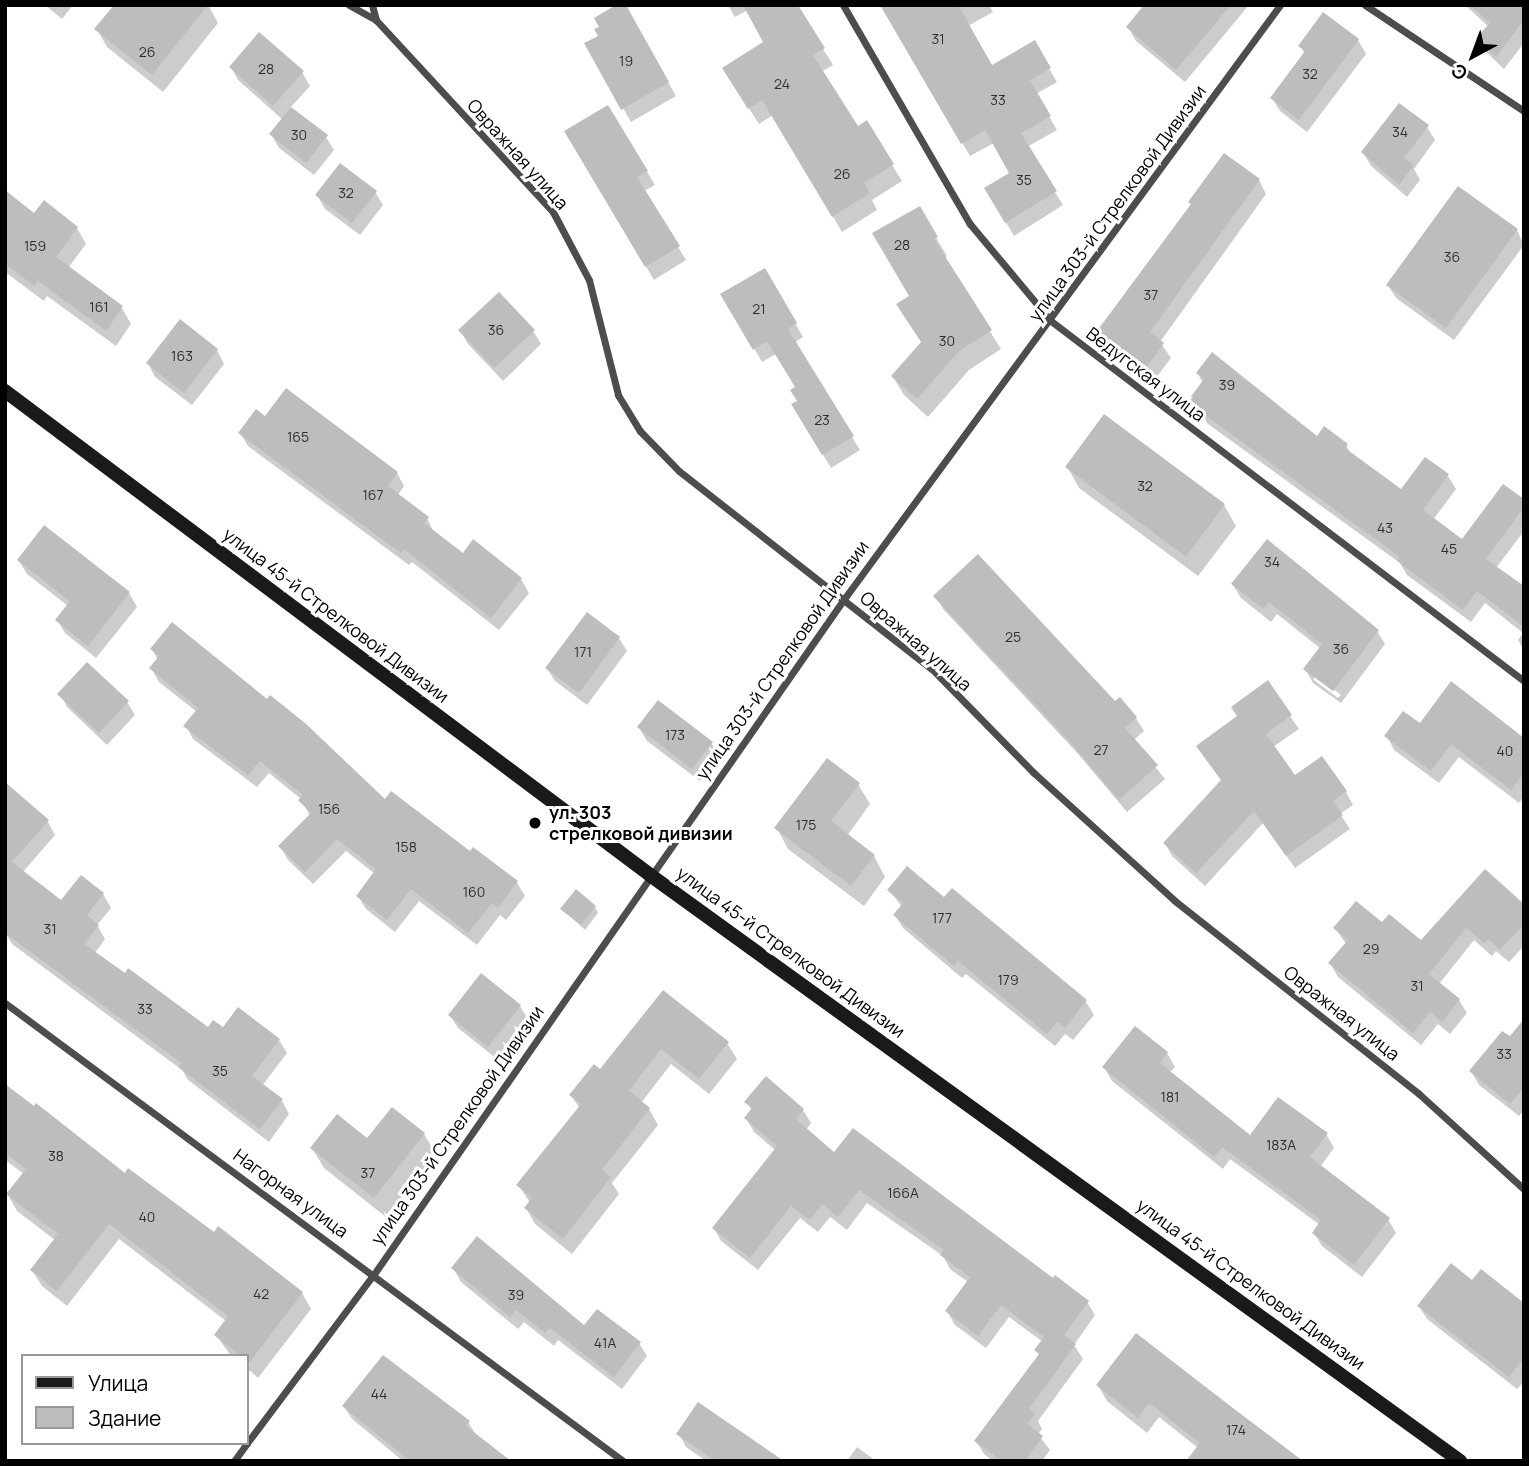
<!DOCTYPE html>
<meta charset="utf-8">
<style>
body{margin:0}
#map{position:relative;width:1529px;height:1466px;overflow:hidden;background:#fff;font-family:Manrope,sans-serif}
div>[style]{position:absolute}
.shadow>*{inset:0;background:#0003}
.building>*{inset:0;background:#bdbdbd}
.minor>*{height:7px;margin:-3.5px;padding:0 3.5px;transform-origin:3.5px;border-radius:3.5px;background:#4d4d4d}
.secondary>*{height:14px;margin:-7px;padding:0 7px;transform-origin:7px;border-radius:7px;background:#1a1a1a}
.dots>*{width:19px;height:19px;translate:-50% -50%;box-sizing:border-box;border:4px solid #fff;border-radius:50%}
span{translate:-50% -50%;white-space:nowrap;text-align:center;line-height:1.15;-webkit-text-stroke:6px #fff;paint-order:stroke}
.number-label{font-size:14px;color:#2f2f2f}
.number-label span{-webkit-text-stroke-width:0}
.street-label{font-size:18px;color:#000}
.poi-label{font-size:18px;color:#000;font-weight:700}
.left{translate:0 -50%;text-align:left}
.frame{position:absolute;inset:0;border:7px solid #000;pointer-events:none}
.legend{position:absolute;left:21px;top:1354px;width:228px;height:91px;box-sizing:border-box;background:#fff;border:2px solid #999;margin:0;padding:9px 12px;list-style:none;font-size:21px;color:#000}
.legend li{display:flex;align-items:center;gap:14px;height:35px}
.legend b{width:35px;border:2px solid #999}
.north{position:absolute;left:1438px;top:21px;width:70px;height:70px;-webkit-text-stroke:5px #fff;paint-order:stroke;rotate:221deg;font-size:19px;font-weight:700;line-height:28px;text-align:center;color:#000}
.north::after{content:'';display:block;margin:auto;width:24px;height:32px;background:#000;clip-path:polygon(50% 0,100% 100%,50% 72%,0 100%)}
</style>
<div id="map">
<div class="shadow">
<div style="clip-path:polygon(45px 5px,73px 5px,62px 19px)"></div>
<div style="clip-path:polygon(208px 5px,218px 23px,163px 92px,107px 47px,97px 29px)"></div>
<div style="clip-path:polygon(624px 5px,676px 96px,631px 122px,586px 44px,600px 36px)"></div>
<div style="clip-path:polygon(728px 5px,796px 5px,833px 65px,821px 72px,857px 129px,866px 123px,902px 181px,872px 200px,877px 210px,842px 232px,773px 115px,759px 124px,734px 85px,766px 43px,748px 10px,735px 17px)"></div>
<div style="clip-path:polygon(882px 5px,989px 5px,993px 12px,968px 26px,991px 67px,1034px 43px,1057px 82px,1036px 94px,1057px 130px,1027px 147px,1063px 205px,1014px 236px,986px 189px,1011px 174px,994px 143px,970px 156px)"></div>
<div style="clip-path:polygon(1147px 5px,1249px 5px,1185px 82px,1136px 41px,1128px 27px)"></div>
<div style="clip-path:polygon(1465px 5px,1524px 5px,1524px 43px,1504px 69px,1486px 52px,1478px 39px,1489px 27px)"></div>
<div style="clip-path:polygon(1358px 40px,1366px 54px,1307px 132px,1280px 111px,1272px 98px,1305px 54px,1300px 46px)"></div>
<div style="clip-path:polygon(231px 67px,302px 72px,310px 86px,290px 108px,326px 137px,334px 150px,314px 175px,279px 148px,271px 134px,283px 120px,238px 80px)"></div>
<div style="clip-path:polygon(608px 107px,655px 185px,644px 191px,686px 260px,654px 280px,567px 132px)"></div>
<div style="clip-path:polygon(1427px 127px,1435px 140px,1414px 169px,1420px 180px,1407px 197px,1371px 166px,1363px 152px)"></div>
<div style="clip-path:polygon(1259px 180px,1266px 194px,1160px 342px,1171px 358px,1155px 379px,1107px 344px,1100px 331px)"></div>
<div style="clip-path:polygon(375px 192px,383px 205px,360px 235px,325px 209px,317px 195px)"></div>
<div style="clip-path:polygon(5px 193px,35px 215px,77px 228px,86px 244px,68px 268px,122px 308px,131px 324px,116px 346px,47px 296px,44px 301px,5px 272px)"></div>
<div style="clip-path:polygon(919px 209px,947px 256px,944px 258px,1001px 349px,969px 370px,928px 417px,904px 395px,893px 377px,922px 343px,911px 297px)"></div>
<div style="clip-path:polygon(1517px 230px,1524px 245px,1454px 340px,1396px 298px,1388px 285px)"></div>
<div style="clip-path:polygon(764px 270px,803px 337px,794px 343px,860px 450px,831px 468px,801px 418px,797px 388px,776px 354px,762px 362px,723px 295px)"></div>
<div style="clip-path:polygon(460px 330px,533px 331px,541px 344px,503px 381px,468px 344px)"></div>
<div style="clip-path:polygon(217px 350px,224px 364px,192px 405px,155px 377px,148px 363px)"></div>
<div style="clip-path:polygon(1198px 374px,1317px 438px,1346px 445px,1352px 456px,1402px 492px,1426px 459px,1448px 476px,1456px 489px,1433px 520px,1463px 542px,1524px 502px,1524px 531px,1496px 568px,1524px 588px,1524px 650px,1518px 640px,1523px 633px,1485px 603px,1471px 622px,1407px 575px,1400px 563px,1197px 416px,1189px 402px,1203px 383px)"></div>
<div style="clip-path:polygon(266px 419px,397px 473px,404px 486px,398px 495px,427px 518px,434px 533px,463px 555px,521px 579px,529px 593px,499px 630px,412px 562px,409px 565px,248px 446px,240px 433px)"></div>
<div style="clip-path:polygon(1068px 468px,1224px 505px,1236px 526px,1198px 576px,1079px 488px)"></div>
<div style="clip-path:polygon(19px 561px,129px 593px,137px 607px,96px 658px,65px 633px,57px 620px,68px 606px,27px 574px)"></div>
<div style="clip-path:polygon(evenodd,1233px 585px,1377px 631px,1385px 644px,1341px 703px,1313px 683px,1305px 669px,1321px 649px,1277px 614px,1271px 622px,1241px 598px,1233px 585px,1314px 675px,1341px 695px,1338px 698px,1314px 680px,1314px 675px)"></div>
<div style="clip-path:polygon(936px 596px,1136px 718px,1144px 731px,1134px 740px,1165px 779px,1127px 812px,1079px 755px,943px 609px)"></div>
<div style="clip-path:polygon(619px 638px,627px 651px,587px 705px,555px 681px,547px 668px)"></div>
<div style="clip-path:polygon(152px 649px,385px 802px,470px 854px,473px 849px,517px 883px,525px 896px,506px 920px,500px 915px,477px 945px,419px 901px,395px 932px,366px 909px,358px 896px,375px 874px,346px 851px,313px 884px,288px 860px,280px 846px,310px 816px,301px 799px,269px 773px,257px 787px,193px 739px,186px 726px,197px 712px,159px 682px,151px 668px,158px 660px)"></div>
<div style="clip-path:polygon(1267px 683px,1299px 729px,1273px 747px,1295px 778px,1346px 792px,1353px 805px,1340px 814px,1350px 829px,1295px 868px,1263px 823px,1205px 886px,1172px 856px,1165px 843px,1222px 781px,1206px 759px)"></div>
<div style="clip-path:polygon(60px 694px,127px 702px,135px 715px,107px 745px,67px 707px)"></div>
<div style="clip-path:polygon(1420px 726px,1524px 740px,1524px 796px,1519px 803px,1459px 757px,1439px 783px,1394px 750px,1387px 736px)"></div>
<div style="clip-path:polygon(639px 728px,711px 743px,719px 756px,700px 781px,647px 741px)"></div>
<div style="clip-path:polygon(5px 784px,48px 822px,55px 835px,9px 888px)"></div>
<div style="clip-path:polygon(858px 784px,870px 804px,847px 836px,874px 856px,885px 877px,864px 906px,788px 849px,777px 828px)"></div>
<div style="clip-path:polygon(889px 890px,945px 900px,952px 890px,1086px 1002px,1094px 1015px,1073px 1040px,1065px 1034px,1055px 1046px,966px 974px,962px 978px,903px 928px,895px 915px,902px 907px)"></div>
<div style="clip-path:polygon(103px 894px,111px 908px,97px 925px,105px 939px,95px 953px,208px 1029px,279px 1040px,287px 1053px,262px 1086px,282px 1101px,289px 1114px,269px 1142px,188px 1080px,182px 1070px,12px 944px,5px 932px,62px 903px)"></div>
<div style="clip-path:polygon(1524px 906px,1524px 946px,1509px 962px,1496px 951px,1492px 956px,1474px 940px,1439px 984px,1459px 1000px,1467px 1013px,1450px 1034px,1438px 1024px,1421px 1045px,1338px 977px,1330px 963px,1346px 944px,1335px 928px,1382px 925px,1421px 942px)"></div>
<div style="clip-path:polygon(595px 907px,598px 913px,585px 930px,562px 909px)"></div>
<div style="clip-path:polygon(663px 992px,727px 1043px,737px 1059px,709px 1094px,671px 1064px,641px 1103px,649px 1109px,658px 1125px,612px 1183px,619px 1194px,572px 1254px,535px 1224px,526px 1208px,530px 1203px,519px 1185px,580px 1109px,571px 1095px,600px 1071px)"></div>
<div style="clip-path:polygon(520px 1006px,528px 1019px,497px 1059px,458px 1028px,450px 1015px)"></div>
<div style="clip-path:polygon(1524px 1034px,1524px 1110px,1519px 1116px,1479px 1085px,1471px 1071px,1510px 1039px)"></div>
<div style="clip-path:polygon(1167px 1053px,1175px 1067px,1169px 1073px,1250px 1138px,1326px 1134px,1334px 1148px,1320px 1167px,1388px 1219px,1396px 1233px,1362px 1277px,1322px 1246px,1314px 1233px,1320px 1225px,1230px 1159px,1223px 1169px,1112px 1081px,1104px 1067px)"></div>
<div style="clip-path:polygon(5px 1086px,125px 1175px,302px 1293px,311px 1309px,258px 1378px,247px 1368px,247px 1356px,231px 1356px,216px 1335px,226px 1321px,119px 1239px,67px 1306px,42px 1286px,32px 1270px,55px 1240px,17px 1211px,8px 1195px,24px 1174px,5px 1160px)"></div>
<div style="clip-path:polygon(747px 1102px,803px 1110px,811px 1123px,806px 1130px,834px 1155px,1087px 1302px,1095px 1315px,1074px 1345px,1083px 1359px,1038px 1421px,1042px 1429px,1038px 1434px,1050px 1450px,1042px 1461px,993px 1461px,984px 1454px,976px 1441px,1040px 1356px,1037px 1351px,1043px 1342px,1009px 1317px,986px 1348px,955px 1325px,947px 1311px,968px 1282px,950px 1269px,943px 1256px,867px 1203px,847px 1230px,830px 1217px,818px 1232px,800px 1218px,758px 1270px,721px 1241px,714px 1228px,775px 1150px,754px 1132px,746px 1118px,752px 1111px)"></div>
<div style="clip-path:polygon(424px 1134px,436px 1154px,386px 1217px,324px 1168px,312px 1148px)"></div>
<div style="clip-path:polygon(453px 1268px,584px 1328px,639px 1343px,647px 1356px,622px 1389px,558px 1340px,554px 1346px,524px 1322px,518px 1329px,461px 1282px)"></div>
<div style="clip-path:polygon(1472px 1283px,1524px 1305px,1524px 1381px,1517px 1389px,1427px 1319px,1419px 1306px)"></div>
<div style="clip-path:polygon(1136px 1335px,1300px 1461px,1198px 1448px,1159px 1417px,1147px 1433px,1107px 1401px,1098px 1385px)"></div>
<div style="clip-path:polygon(344px 1406px,468px 1422px,476px 1435px,508px 1461px,403px 1461px,352px 1419px)"></div>
<div style="clip-path:polygon(679px 1434px,780px 1461px,706px 1461px,686px 1447px)"></div>
<div style="clip-path:polygon(857px 1447px,876px 1461px,847px 1461px)"></div>
</div>
<div class="building">
<div style="clip-path:polygon(114px 5px,208px 5px,152px 75px,94px 29px)"></div>
<div style="clip-path:polygon(616px 5px,626px 5px,669px 82px,621px 110px,584px 43px,598px 36px,594px 29px,599px 27px,594px 18px)"></div>
<div style="clip-path:polygon(743px 5px,798px 5px,825px 48px,813px 55px,858px 126px,867px 120px,894px 164px,864px 183px,870px 193px,832px 217px,762px 100px,748px 109px,722px 68px,763px 42px)"></div>
<div style="clip-path:polygon(880px 5px,958px 5px,992px 65px,1035px 40px,1051px 68px,1030px 80px,1051px 116px,1021px 133px,1057px 191px,1005px 223px,984px 188px,1009px 173px,985px 130px,961px 144px)"></div>
<div style="clip-path:polygon(1144px 5px,1231px 5px,1176px 70px,1126px 27px)"></div>
<div style="clip-path:polygon(1470px 5px,1524px 5px,1524px 20px,1496px 57px,1476px 38px,1490px 23px)"></div>
<div style="clip-path:polygon(1323px 12px,1359px 39px,1299px 120px,1270px 98px,1305px 51px,1298px 46px)"></div>
<div style="clip-path:polygon(259px 32px,304px 71px,273px 106px,229px 67px)"></div>
<div style="clip-path:polygon(1399px 103px,1429px 125px,1404px 158px,1414px 165px,1399px 185px,1361px 152px)"></div>
<div style="clip-path:polygon(608px 105px,648px 171px,637px 177px,680px 246px,645px 267px,564px 131px)"></div>
<div style="clip-path:polygon(291px 107px,328px 135px,306px 163px,269px 134px)"></div>
<div style="clip-path:polygon(1224px 153px,1260px 179px,1150px 332px,1164px 343px,1147px 367px,1097px 331px,1191px 204px,1188px 202px)"></div>
<div style="clip-path:polygon(340px 163px,377px 191px,352px 223px,315px 195px)"></div>
<div style="clip-path:polygon(1458px 186px,1518px 229px,1446px 328px,1386px 285px)"></div>
<div style="clip-path:polygon(5px 190px,34px 213px,44px 200px,78px 227px,56px 257px,123px 306px,106px 331px,38px 281px,34px 286px,5px 264px)"></div>
<div style="clip-path:polygon(920px 206px,938px 237px,934px 239px,992px 330px,959px 351px,917px 399px,891px 376px,921px 342px,896px 304px,909px 296px,872px 233px)"></div>
<div style="clip-path:polygon(765px 268px,797px 323px,788px 329px,854px 436px,822px 455px,791px 404px,797px 401px,790px 390px,795px 387px,767px 341px,753px 350px,720px 294px)"></div>
<div style="clip-path:polygon(499px 292px,535px 330px,494px 368px,458px 330px)"></div>
<div style="clip-path:polygon(180px 319px,218px 349px,184px 393px,146px 363px)"></div>
<div style="clip-path:polygon(1212px 352px,1317px 436px,1324px 426px,1348px 444px,1345px 448px,1401px 489px,1425px 457px,1449px 474px,1423px 510px,1462px 539px,1503px 484px,1524px 499px,1524px 507px,1486px 559px,1524px 586px,1524px 627px,1477px 591px,1463px 610px,1397px 561px,1400px 557px,1187px 402px,1204px 379px,1196px 373px)"></div>
<div style="clip-path:polygon(286px 388px,398px 472px,388px 486px,429px 517px,424px 523px,463px 553px,473px 539px,522px 578px,491px 618px,404px 549px,401px 553px,238px 433px,256px 409px,265px 416px)"></div>
<div style="clip-path:polygon(1104px 414px,1225px 504px,1186px 557px,1065px 467px)"></div>
<div style="clip-path:polygon(44px 525px,130px 592px,88px 646px,55px 620px,70px 601px,17px 560px)"></div>
<div style="clip-path:polygon(1267px 539px,1379px 630px,1333px 691px,1303px 669px,1322px 644px,1269px 602px,1263px 609px,1231px 584px)"></div>
<div style="clip-path:polygon(978px 554px,1115px 701px,1120px 697px,1137px 717px,1125px 728px,1158px 765px,1119px 800px,1070px 742px,933px 596px)"></div>
<div style="clip-path:polygon(587px 612px,620px 637px,579px 693px,545px 668px)"></div>
<div style="clip-path:polygon(172px 622px,267px 699px,270px 695px,305px 723px,385px 799px,391px 791px,470px 851px,473px 847px,518px 881px,498px 908px,492px 903px,468px 933px,411px 889px,387px 920px,356px 896px,376px 869px,337px 839px,305px 872px,278px 846px,311px 813px,298px 800px,303px 795px,260px 761px,248px 775px,183px 726px,198px 708px,149px 668px,159px 656px,150px 649px)"></div>
<div style="clip-path:polygon(87px 662px,129px 701px,99px 733px,57px 694px)"></div>
<div style="clip-path:polygon(1268px 680px,1292px 715px,1266px 734px,1295px 775px,1322px 756px,1347px 791px,1333px 801px,1343px 815px,1286px 856px,1254px 811px,1196px 873px,1163px 843px,1221px 780px,1196px 746px,1237px 716px,1231px 707px)"></div>
<div style="clip-path:polygon(1451px 681px,1524px 738px,1524px 773px,1511px 790px,1451px 744px,1431px 771px,1384px 736px,1403px 711px,1420px 723px)"></div>
<div style="clip-path:polygon(658px 700px,713px 742px,692px 769px,637px 727px)"></div>
<div style="clip-path:polygon(827px 758px,860px 783px,831px 821px,875px 855px,851px 886px,774px 828px)"></div>
<div style="clip-path:polygon(5px 782px,49px 820px,12px 862px,61px 900px,81px 875px,104px 893px,87px 915px,99px 925px,84px 944px,125px 973px,128px 968px,208px 1027px,213px 1020px,223px 1027px,238px 1007px,280px 1039px,252px 1076px,283px 1099px,260px 1129px,178px 1067px,181px 1063px,5px 933px)"></div>
<div style="clip-path:polygon(907px 866px,944px 897px,952px 888px,1087px 1000px,1065px 1028px,1057px 1022px,1047px 1034px,958px 961px,954px 966px,893px 915px,903px 903px,887px 890px)"></div>
<div style="clip-path:polygon(1485px 869px,1524px 904px,1524px 924px,1500px 950px,1488px 939px,1484px 943px,1466px 928px,1429px 974px,1460px 999px,1442px 1022px,1430px 1012px,1413px 1033px,1328px 963px,1348px 940px,1333px 928px,1356px 901px,1382px 922px,1389px 914px,1421px 940px)"></div>
<div style="clip-path:polygon(576px 889px,596px 906px,581px 925px,560px 909px)"></div>
<div style="clip-path:polygon(481px 973px,521px 1005px,488px 1047px,448px 1015px)"></div>
<div style="clip-path:polygon(663px 990px,729px 1042px,699px 1079px,661px 1049px,629px 1091px,650px 1108px,602px 1170px,611px 1177px,563px 1239px,524px 1208px,532px 1198px,516px 1185px,581px 1104px,569px 1095px,594px 1064px,600px 1069px)"></div>
<div style="clip-path:polygon(1524px 1019px,1524px 1087px,1510px 1104px,1469px 1071px,1502px 1031px,1510px 1036px)"></div>
<div style="clip-path:polygon(1135px 1026px,1168px 1052px,1160px 1063px,1250px 1135px,1278px 1097px,1328px 1133px,1310px 1157px,1390px 1218px,1354px 1265px,1312px 1233px,1321px 1220px,1222px 1147px,1214px 1157px,1102px 1067px)"></div>
<div style="clip-path:polygon(766px 1076px,804px 1109px,796px 1119px,834px 1152px,853px 1128px,1053px 1278px,1055px 1275px,1089px 1301px,1064px 1335px,1076px 1344px,1029px 1409px,1035px 1414px,1027px 1424px,1043px 1436px,1025px 1461px,1002px 1461px,974px 1441px,1039px 1354px,1034px 1350px,1044px 1337px,1001px 1305px,978px 1336px,945px 1311px,970px 1277px,940px 1255px,944px 1250px,859px 1190px,838px 1217px,822px 1204px,810px 1220px,791px 1206px,750px 1258px,712px 1228px,777px 1146px,744px 1118px,752px 1108px,744px 1102px)"></div>
<div style="clip-path:polygon(5px 1084px,34px 1106px,36px 1103px,125px 1173px,128px 1168px,214px 1232px,218px 1226px,303px 1292px,249px 1363px,247px 1356px,240px 1356px,214px 1335px,228px 1316px,109px 1224px,57px 1291px,30px 1270px,58px 1234px,6px 1194px,26px 1169px,5px 1153px)"></div>
<div style="clip-path:polygon(392px 1107px,425px 1133px,374px 1198px,310px 1148px,337px 1114px,367px 1138px)"></div>
<div style="clip-path:polygon(477px 1236px,584px 1325px,597px 1309px,641px 1342px,614px 1377px,550px 1328px,545px 1333px,516px 1310px,510px 1317px,451px 1268px)"></div>
<div style="clip-path:polygon(1451px 1263px,1472px 1280px,1481px 1269px,1524px 1303px,1524px 1358px,1509px 1377px,1417px 1306px)"></div>
<div style="clip-path:polygon(1136px 1333px,1229px 1405px,1303px 1461px,1186px 1461px,1200px 1443px,1149px 1403px,1138px 1418px,1096px 1385px)"></div>
<div style="clip-path:polygon(383px 1355px,470px 1421px,466px 1426px,511px 1461px,410px 1461px,342px 1406px)"></div>
<div style="clip-path:polygon(698px 1402px,784px 1461px,716px 1461px,676px 1434px)"></div>
</div>
<div class="minor">
<div style="left:349px;top:5px;width:31px;rotate:29deg"></div>
<div style="left:372px;top:5px;width:16px;rotate:75deg"></div>
<div style="left:376px;top:20px;width:261px;rotate:47.3deg"></div>
<div style="left:553px;top:212px;width:77px;rotate:62.1deg"></div>
<div style="left:589px;top:280px;width:119px;rotate:75.8deg"></div>
<div style="left:618px;top:395px;width:42px;rotate:58.6deg"></div>
<div style="left:640px;top:431px;width:56px;rotate:45.7deg"></div>
<div style="left:679px;top:471px;width:325px;rotate:38.1deg"></div>
<div style="left:935px;top:672px;width:141px;rotate:45.6deg"></div>
<div style="left:1034px;top:773px;width:190px;rotate:42.2deg"></div>
<div style="left:1175px;top:901px;width:310px;rotate:38.3deg"></div>
<div style="left:1418px;top:1093px;width:143px;rotate:42.2deg"></div>
<div style="left:843px;top:5px;width:253px;rotate:59.9deg"></div>
<div style="left:970px;top:224px;width:126px;rotate:50.1deg"></div>
<div style="left:1051px;top:321px;width:594px;rotate:37.27deg"></div>
<div style="left:1365px;top:5px;width:191px;rotate:33.7deg"></div>
<div style="left:5px;top:1003px;width:769px;rotate:36.54deg"></div>
<div style="left:247px;top:1443px;width:211px;rotate:-53.1deg"></div>
<div style="left:374px;top:1274px;width:823px;rotate:-55.15deg"></div>
<div style="left:844px;top:599px;width:737px;rotate:-53.72deg"></div>
<div style="left:234px;top:1461px;width:22px;rotate:-54deg"></div>
</div>
<div class="secondary">
<div style="left:5px;top:391px;width:806px;rotate:36.88deg"></div>
<div style="left:650px;top:875px;width:1000px;rotate:35.88deg"></div>
</div>
<div class="dots">
<div style="left:535px;top:823px;background:#000"></div>
</div>
<div class="number-label">
<span style="left:938px;top:39px">31</span>
<span style="left:147px;top:52px">26</span>
<span style="left:626px;top:61px">19</span>
<span style="left:266px;top:69px">28</span>
<span style="left:1310px;top:74px">32</span>
<span style="left:782px;top:84px">24</span>
<span style="left:998px;top:100px">33</span>
<span style="left:1400px;top:132px">34</span>
<span style="left:299px;top:135px">30</span>
<span style="left:842px;top:174px">26</span>
<span style="left:1024px;top:180px">35</span>
<span style="left:346px;top:193px">32</span>
<span style="left:902px;top:245px">28</span>
<span style="left:35px;top:246px">159</span>
<span style="left:1452px;top:257px">36</span>
<span style="left:1151px;top:295px">37</span>
<span style="left:99px;top:307px">161</span>
<span style="left:759px;top:309px">21</span>
<span style="left:496px;top:330px">36</span>
<span style="left:947px;top:341px">30</span>
<span style="left:182px;top:356px">163</span>
<span style="left:1227px;top:385px">39</span>
<span style="left:822px;top:420px">23</span>
<span style="left:298px;top:437px">165</span>
<span style="left:1145px;top:486px">32</span>
<span style="left:373px;top:495px">167</span>
<span style="left:1385px;top:528px">43</span>
<span style="left:1449px;top:549px">45</span>
<span style="left:1272px;top:562px">34</span>
<span style="left:1013px;top:637px">25</span>
<span style="left:1341px;top:649px">36</span>
<span style="left:583px;top:652px">171</span>
<span style="left:675px;top:735px">173</span>
<span style="left:1101px;top:750px">27</span>
<span style="left:1505px;top:751px">40</span>
<span style="left:329px;top:809px">156</span>
<span style="left:806px;top:825px">175</span>
<span style="left:406px;top:847px">158</span>
<span style="left:474px;top:892px">160</span>
<span style="left:942px;top:918px">177</span>
<span style="left:50px;top:929px">31</span>
<span style="left:1371px;top:949px">29</span>
<span style="left:1008px;top:980px">179</span>
<span style="left:1417px;top:986px">31</span>
<span style="left:145px;top:1009px">33</span>
<span style="left:1504px;top:1054px">33</span>
<span style="left:220px;top:1071px">35</span>
<span style="left:1170px;top:1097px">181</span>
<span style="left:1281px;top:1145px">183А</span>
<span style="left:56px;top:1156px">38</span>
<span style="left:368px;top:1173px">37</span>
<span style="left:903px;top:1193px">166А</span>
<span style="left:147px;top:1217px">40</span>
<span style="left:261px;top:1294px">42</span>
<span style="left:516px;top:1295px">39</span>
<span style="left:605px;top:1343px">41А</span>
<span style="left:379px;top:1394px">44</span>
<span style="left:1236px;top:1430px">174</span>
</div>
<div class="street-label">
<span style="left:518px;top:154px;rotate:48deg">Овражная улица</span>
<span style="left:1117px;top:203px;rotate:-54deg">улица 303-й Стрелковой Дивизии</span>
<span style="left:1146px;top:374px;rotate:37deg">Ведугская улица</span>
<span style="left:336px;top:615px;rotate:37deg">улица 45-й Стрелковой Дивизии</span>
<span style="left:916px;top:641px;rotate:41deg">Овражная улица</span>
<span style="left:782px;top:660px;rotate:-55deg">улица 303-й Стрелковой Дивизии</span>
<span style="left:791px;top:952px;rotate:36deg">улица 45-й Стрелковой Дивизии</span>
<span style="left:1342px;top:1013px;rotate:38deg">Овражная улица</span>
<span style="left:457px;top:1125px;rotate:-55deg">улица 303-й Стрелковой Дивизии</span>
<span style="left:291px;top:1193px;rotate:36deg">Нагорная улица</span>
<span style="left:1251px;top:1284px;rotate:36deg">улица 45-й Стрелковой Дивизии</span>
</div>
<div class="poi-label">
<span class="left" style="left:549px;top:823px">ул. 303<br>стрелковой дивизии</span>
</div>
<div class="frame"></div>
<ul class="legend">
<li><b style="height:9px;background:#1a1a1a"></b>Улица</li>
<li><b style="height:19px;background:#bdbdbd"></b>Здание</li>
</ul>
<div class="north">С</div>
</div>
